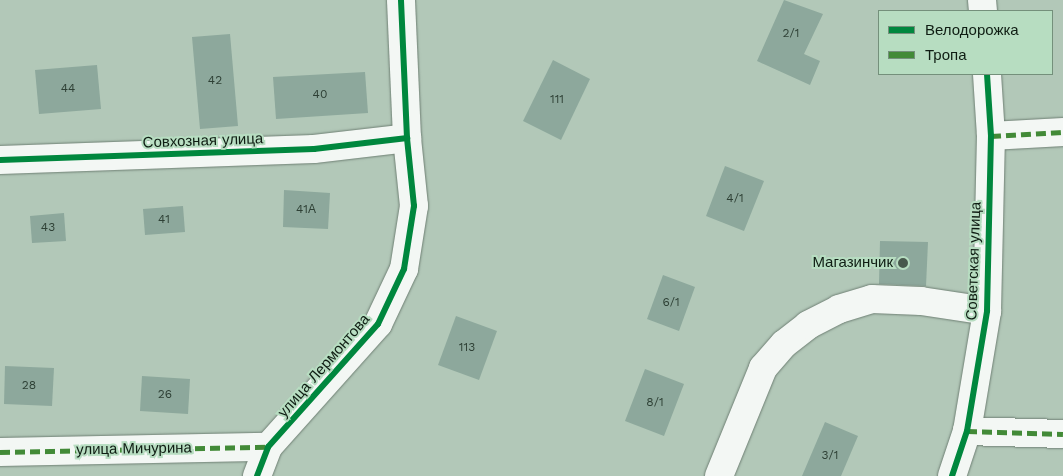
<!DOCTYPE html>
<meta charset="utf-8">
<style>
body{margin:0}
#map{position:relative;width:1063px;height:476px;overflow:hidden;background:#b2c8b8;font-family:"Work Sans",sans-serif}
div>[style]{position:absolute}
.building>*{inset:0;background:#8da89c}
.roads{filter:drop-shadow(0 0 1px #6e7f73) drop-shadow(0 0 1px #6e7f73)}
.minor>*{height:28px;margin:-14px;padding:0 14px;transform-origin:14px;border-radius:14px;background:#f3f7f4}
.quiet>*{height:5px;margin-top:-2.5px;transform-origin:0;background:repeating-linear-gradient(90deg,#428a37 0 10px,transparent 0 15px)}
.cycleway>*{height:6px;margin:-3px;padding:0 3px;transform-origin:3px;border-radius:3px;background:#00873e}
.dots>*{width:14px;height:14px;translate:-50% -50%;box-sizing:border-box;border:2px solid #b7ddc1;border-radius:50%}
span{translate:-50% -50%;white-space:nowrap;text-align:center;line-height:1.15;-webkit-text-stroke:4px #b7ddc1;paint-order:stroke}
.number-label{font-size:12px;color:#2e4035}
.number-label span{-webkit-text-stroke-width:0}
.street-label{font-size:15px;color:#0f1d13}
.poi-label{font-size:15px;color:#0f1d13}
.right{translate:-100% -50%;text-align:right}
.legend{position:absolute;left:878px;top:10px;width:175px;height:65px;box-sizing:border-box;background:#b7ddc1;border:1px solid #74907b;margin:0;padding:6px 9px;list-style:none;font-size:15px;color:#0f1d13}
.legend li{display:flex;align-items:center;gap:10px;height:25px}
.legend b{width:25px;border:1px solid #74907b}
</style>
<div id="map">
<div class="building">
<div style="clip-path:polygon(784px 0,823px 14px,804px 54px,820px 61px,810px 85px,757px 61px)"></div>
<div style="clip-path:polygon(230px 34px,238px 126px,200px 129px,192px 37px)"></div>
<div style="clip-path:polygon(553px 60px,590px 79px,561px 140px,523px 121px)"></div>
<div style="clip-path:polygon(97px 65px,101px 109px,39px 114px,35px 70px)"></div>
<div style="clip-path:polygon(365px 72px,368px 113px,276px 119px,273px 77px)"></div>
<div style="clip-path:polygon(725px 166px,764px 181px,744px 231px,706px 216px)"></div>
<div style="clip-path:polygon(284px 190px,330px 193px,328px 229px,283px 227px)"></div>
<div style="clip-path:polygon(183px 206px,185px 232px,145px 235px,143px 209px)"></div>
<div style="clip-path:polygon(64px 213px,66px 241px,32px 243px,30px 216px)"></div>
<div style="clip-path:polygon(880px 241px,928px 242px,926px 286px,879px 284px)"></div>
<div style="clip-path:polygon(663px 275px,695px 287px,679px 331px,647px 319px)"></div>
<div style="clip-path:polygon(456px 316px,497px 331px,479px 380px,438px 365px)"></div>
<div style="clip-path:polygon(5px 366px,54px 368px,52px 406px,4px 404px)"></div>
<div style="clip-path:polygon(645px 369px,684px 384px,664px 436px,625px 421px)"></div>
<div style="clip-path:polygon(142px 376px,190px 379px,188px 414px,140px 411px)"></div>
<div style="clip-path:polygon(825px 422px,858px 436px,841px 476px,802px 476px)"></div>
</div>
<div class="roads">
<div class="minor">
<div style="left:982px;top:0;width:11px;rotate:85deg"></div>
<div style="left:991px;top:136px;width:72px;rotate:-3.2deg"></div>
<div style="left:0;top:160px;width:314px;rotate:-2deg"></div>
<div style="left:314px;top:149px;width:94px;rotate:-6.7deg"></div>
<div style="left:967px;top:431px;width:96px;rotate:1.8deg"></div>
<div style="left:0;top:452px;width:268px;rotate:-1.1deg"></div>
<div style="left:257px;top:476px;width:31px;rotate:-69deg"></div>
<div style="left:268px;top:447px;width:165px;rotate:-48.2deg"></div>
<div style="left:378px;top:324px;width:61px;rotate:-64.7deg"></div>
<div style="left:404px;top:269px;width:64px;rotate:-81deg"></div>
<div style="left:414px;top:206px;width:68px;rotate:-95.9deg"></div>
<div style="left:407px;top:138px;width:138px;rotate:-92.5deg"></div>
<div style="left:719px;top:476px;width:117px;rotate:-67.8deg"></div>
<div style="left:763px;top:368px;width:32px;rotate:-49deg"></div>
<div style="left:784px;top:344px;width:31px;rotate:-38deg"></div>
<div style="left:808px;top:325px;width:35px;rotate:-27deg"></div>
<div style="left:839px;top:309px;width:34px;rotate:-17deg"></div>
<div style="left:872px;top:299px;width:49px;rotate:2.3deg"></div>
<div style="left:921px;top:301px;width:67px;rotate:8.6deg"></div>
<div style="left:952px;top:476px;width:47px;rotate:-71.6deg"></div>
<div style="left:967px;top:431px;width:122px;rotate:-80.5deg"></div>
<div style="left:987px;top:311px;width:175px;rotate:-88.7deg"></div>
<div style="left:991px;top:136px;width:62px;rotate:-93.7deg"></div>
</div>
</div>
<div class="quiet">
<div style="left:991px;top:136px;width:72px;rotate:-3.2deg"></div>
<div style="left:967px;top:431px;width:96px;rotate:1.8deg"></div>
<div style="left:0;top:452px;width:268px;rotate:-1.1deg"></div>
</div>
<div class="cycleway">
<div style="left:0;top:160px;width:314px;rotate:-2deg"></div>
<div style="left:314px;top:149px;width:94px;rotate:-6.7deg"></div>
<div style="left:257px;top:476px;width:31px;rotate:-69deg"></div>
<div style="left:268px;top:447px;width:165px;rotate:-48.2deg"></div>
<div style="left:378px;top:324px;width:61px;rotate:-64.7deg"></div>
<div style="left:404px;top:269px;width:64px;rotate:-81deg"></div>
<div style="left:414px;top:206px;width:68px;rotate:-95.9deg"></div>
<div style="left:407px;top:138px;width:138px;rotate:-92.5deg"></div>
<div style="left:952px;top:476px;width:47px;rotate:-71.6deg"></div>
<div style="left:967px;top:431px;width:122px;rotate:-80.5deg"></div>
<div style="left:987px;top:311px;width:175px;rotate:-88.7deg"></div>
<div style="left:991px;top:136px;width:62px;rotate:-93.7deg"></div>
</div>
<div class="dots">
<div style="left:903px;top:263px;background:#48594d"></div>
</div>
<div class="number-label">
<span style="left:791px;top:34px">2/1</span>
<span style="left:215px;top:81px">42</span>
<span style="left:68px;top:89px">44</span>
<span style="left:320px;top:95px">40</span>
<span style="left:557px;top:100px">111</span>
<span style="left:735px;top:199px">4/1</span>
<span style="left:306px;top:210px">41А</span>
<span style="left:164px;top:220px">41</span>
<span style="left:48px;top:228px">43</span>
<span style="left:671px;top:303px">6/1</span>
<span style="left:467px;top:348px">113</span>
<span style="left:29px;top:386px">28</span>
<span style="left:165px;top:395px">26</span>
<span style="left:655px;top:403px">8/1</span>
<span style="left:830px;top:456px">3/1</span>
</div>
<div class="street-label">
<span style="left:203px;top:141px;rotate:-2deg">Совхозная улица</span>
<span style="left:974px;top:261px;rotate:-88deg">Советская улица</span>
<span style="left:324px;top:366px;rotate:-49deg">улица Лермонтова</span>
<span style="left:134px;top:449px;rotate:-1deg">улица Мичурина</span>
</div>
<div class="poi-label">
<span class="right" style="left:893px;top:263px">Магазинчик</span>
</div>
<ul class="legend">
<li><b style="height:6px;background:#00873e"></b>Велодорожка</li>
<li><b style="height:6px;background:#428a37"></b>Тропа</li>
</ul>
</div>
